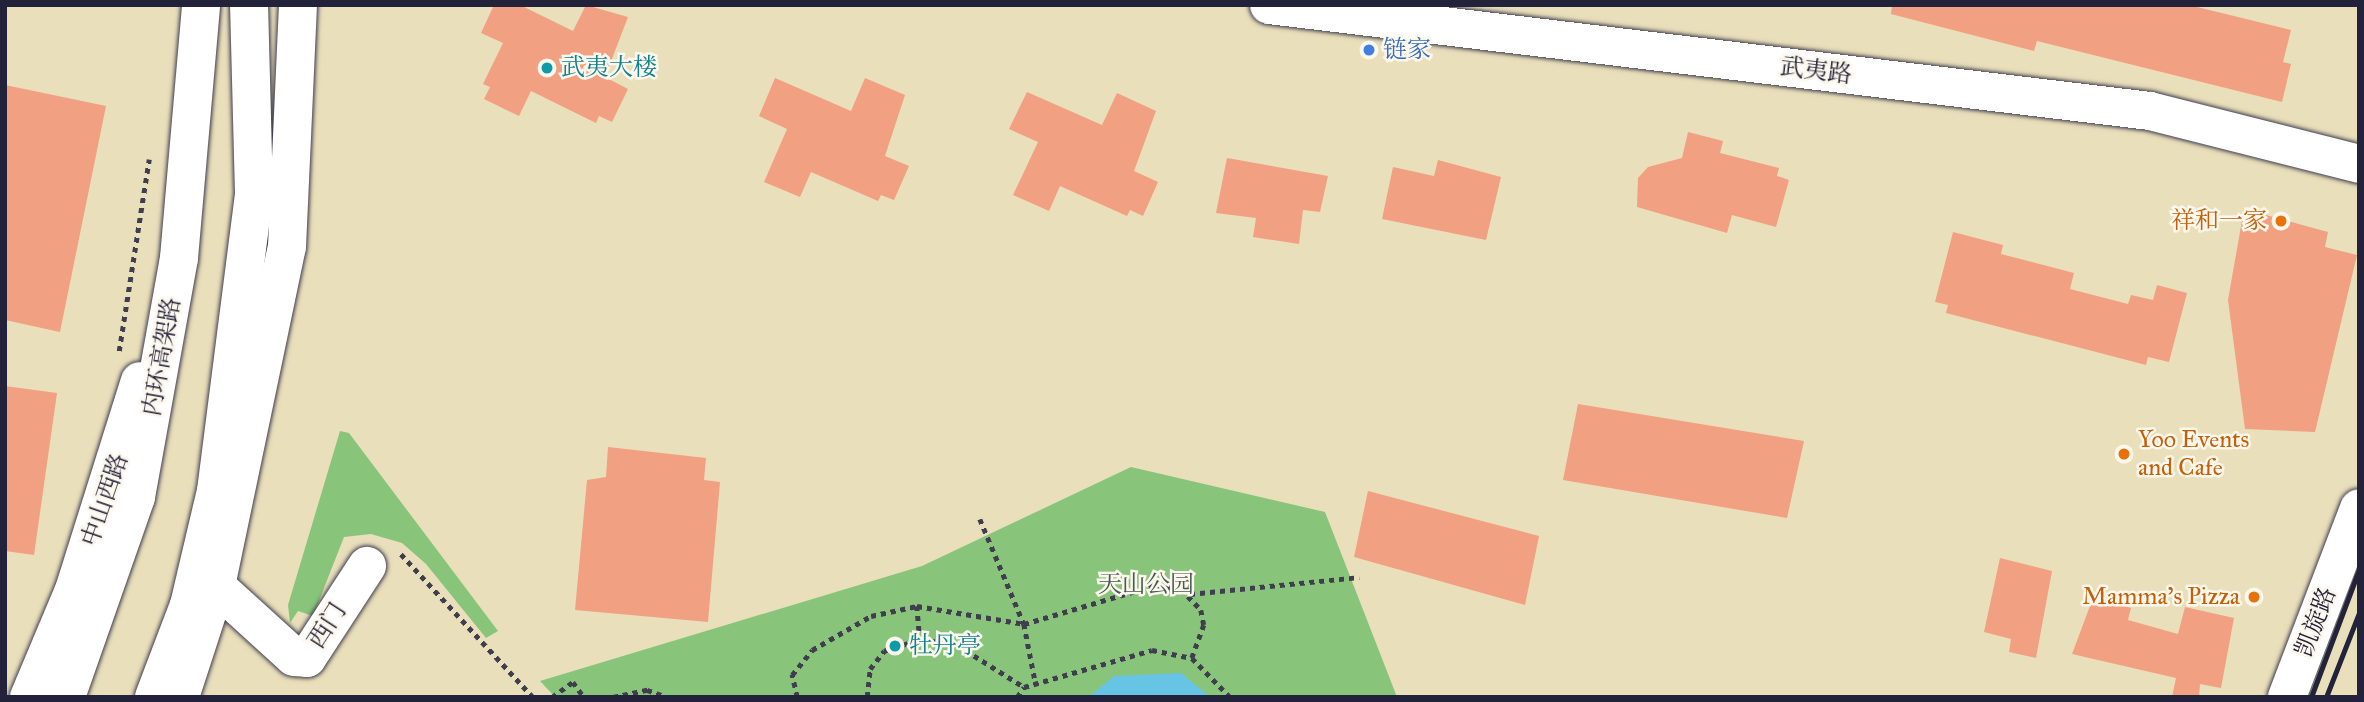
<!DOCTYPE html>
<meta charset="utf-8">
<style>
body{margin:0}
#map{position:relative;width:2364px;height:702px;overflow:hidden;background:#eadfbb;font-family:"IM FELL Great Primer","Noto Serif SC",serif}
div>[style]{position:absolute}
.green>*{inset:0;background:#88c57b}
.water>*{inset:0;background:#68c4e5}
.building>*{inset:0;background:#f1a081}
.path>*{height:4.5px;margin-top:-2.25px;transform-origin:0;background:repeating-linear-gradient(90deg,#403e4e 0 5px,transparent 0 10px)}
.roads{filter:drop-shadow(0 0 2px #403e4e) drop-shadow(0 0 2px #403e4e)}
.minor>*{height:38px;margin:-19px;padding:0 19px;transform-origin:19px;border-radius:19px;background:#fff}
.major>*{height:38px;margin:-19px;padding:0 19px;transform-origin:19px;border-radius:19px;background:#fff}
.highway>*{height:38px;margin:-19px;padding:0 19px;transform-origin:19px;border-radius:19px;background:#fff}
.rail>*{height:5px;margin:-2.5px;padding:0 2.5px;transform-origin:2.5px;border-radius:2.5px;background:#22223b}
.dots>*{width:19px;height:19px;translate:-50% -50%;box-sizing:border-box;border:4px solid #fbf7ec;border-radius:50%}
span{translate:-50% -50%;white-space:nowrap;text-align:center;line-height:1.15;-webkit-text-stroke:5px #fbf7ec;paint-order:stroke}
.shop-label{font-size:24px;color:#366cbe}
.left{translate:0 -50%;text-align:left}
.culture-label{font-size:24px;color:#0d838f}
.street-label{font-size:24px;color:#22223b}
.food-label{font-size:24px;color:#c56008}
.right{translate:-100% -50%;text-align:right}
.park-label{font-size:24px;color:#465b51}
.frame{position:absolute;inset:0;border:7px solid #22223b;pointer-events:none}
</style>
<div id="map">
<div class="green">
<div style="clip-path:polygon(340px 431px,349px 433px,498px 631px,486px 638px,426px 564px,402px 543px,371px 534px,344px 537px,313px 616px,298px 611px,290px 623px,288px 605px)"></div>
<div style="clip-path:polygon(1131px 467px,1325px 512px,1397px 697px,555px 697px,540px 681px,922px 566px)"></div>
</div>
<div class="water">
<div style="clip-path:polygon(1181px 673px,1210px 697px,1089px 697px,1114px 676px)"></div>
</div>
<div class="building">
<div style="clip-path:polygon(494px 5px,520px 5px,573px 31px,586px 5px,628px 17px,605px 77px,628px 89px,612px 122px,599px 116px,596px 123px,531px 91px,519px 116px,484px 99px,490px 87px,483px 84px,503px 43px,481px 33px)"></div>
<div style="clip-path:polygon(1892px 5px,2189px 5px,2291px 30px,2283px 62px,2291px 64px,2282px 102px,2037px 41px,2034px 51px,1891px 14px)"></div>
<div style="clip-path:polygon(775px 78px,851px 111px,865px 78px,905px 95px,885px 156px,909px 166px,894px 200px,881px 195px,878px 201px,811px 172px,800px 197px,764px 182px,787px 129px,759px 116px)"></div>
<div style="clip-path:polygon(5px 85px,106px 106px,60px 332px,5px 320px)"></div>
<div style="clip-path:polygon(1027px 92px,1102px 125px,1117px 93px,1156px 111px,1134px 171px,1158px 182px,1143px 216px,1130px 210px,1127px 216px,1060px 186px,1049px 211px,1013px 195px,1038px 142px,1009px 129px)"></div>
<div style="clip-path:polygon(1688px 132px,1723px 141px,1720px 153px,1779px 168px,1777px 176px,1789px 180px,1776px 227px,1732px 215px,1727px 233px,1637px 207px,1638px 178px,1648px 167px,1682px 158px)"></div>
<div style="clip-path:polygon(1227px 158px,1328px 176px,1320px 212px,1303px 210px,1299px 244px,1253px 237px,1256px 218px,1216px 213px)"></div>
<div style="clip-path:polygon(1438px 160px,1501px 177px,1486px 240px,1382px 219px,1393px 167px,1434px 176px)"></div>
<div style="clip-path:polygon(2244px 209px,2328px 232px,2325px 247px,2357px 255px,2315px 432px,2245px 429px,2228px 300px)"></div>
<div style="clip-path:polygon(1953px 232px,2003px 245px,2001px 254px,2074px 273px,2070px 289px,2128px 304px,2131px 295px,2153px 300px,2157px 285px,2187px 293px,2169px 362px,2148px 357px,2146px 365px,1946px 313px,1948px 305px,1935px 302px)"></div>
<div style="clip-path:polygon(5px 386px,57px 393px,34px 555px,5px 551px)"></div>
<div style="clip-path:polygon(1578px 404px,1804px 441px,1787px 518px,1563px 480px)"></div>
<div style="clip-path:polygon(608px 447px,706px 458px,704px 480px,720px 482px,708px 622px,575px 610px,587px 480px,606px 477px)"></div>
<div style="clip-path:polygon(1368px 491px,1539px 536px,1525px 605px,1354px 557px)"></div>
<div style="clip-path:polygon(2000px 558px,2052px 571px,2036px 658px,2009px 652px,2011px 639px,1984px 632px)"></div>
<div style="clip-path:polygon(2093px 598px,2131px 608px,2128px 620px,2178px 634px,2185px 607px,2234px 618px,2221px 688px,2200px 684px,2199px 697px,2172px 697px,2176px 678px,2072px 654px)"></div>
</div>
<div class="path">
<div style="left:119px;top:351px;width:194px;rotate:-81.1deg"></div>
<div style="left:980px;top:519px;width:114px;rotate:67.3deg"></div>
<div style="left:1024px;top:624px;width:62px;rotate:78.9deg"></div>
<div style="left:401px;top:554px;width:195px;rotate:47.3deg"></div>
<div style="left:1190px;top:594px;width:170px;rotate:-5.7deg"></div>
<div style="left:917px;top:606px;width:33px;rotate:85deg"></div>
<div style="left:552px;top:697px;width:26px;rotate:-36deg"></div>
<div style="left:573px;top:682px;width:19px;rotate:54deg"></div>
<div style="left:613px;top:697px;width:35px;rotate:-12deg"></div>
<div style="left:647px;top:690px;width:21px;rotate:19deg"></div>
<div style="left:797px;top:697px;width:23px;rotate:-103deg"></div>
<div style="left:792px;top:675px;width:32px;rotate:-51deg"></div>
<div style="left:812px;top:650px;width:68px;rotate:-30deg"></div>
<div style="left:871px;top:616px;width:47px;rotate:-12.3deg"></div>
<div style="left:917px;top:606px;width:109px;rotate:9.5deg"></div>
<div style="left:1024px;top:624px;width:138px;rotate:-16.5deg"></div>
<div style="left:1156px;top:585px;width:25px;rotate:9deg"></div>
<div style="left:1181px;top:589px;width:29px;rotate:46deg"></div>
<div style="left:1201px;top:610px;width:15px;rotate:79deg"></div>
<div style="left:1204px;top:625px;width:35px;rotate:110deg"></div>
<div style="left:867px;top:697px;width:28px;rotate:-84deg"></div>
<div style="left:870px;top:669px;width:23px;rotate:-52deg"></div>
<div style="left:884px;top:651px;width:38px;rotate:-18deg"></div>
<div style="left:920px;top:639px;width:37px;rotate:9deg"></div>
<div style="left:957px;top:645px;width:79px;rotate:32.1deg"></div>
<div style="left:1017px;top:697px;width:12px;rotate:-55deg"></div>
<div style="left:1024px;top:687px;width:133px;rotate:-16.1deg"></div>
<div style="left:1152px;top:650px;width:41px;rotate:11.3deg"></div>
<div style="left:1192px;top:658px;width:54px;rotate:45.7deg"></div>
</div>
<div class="roads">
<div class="minor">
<div style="left:1269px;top:5px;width:887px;rotate:6.86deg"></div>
<div style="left:2150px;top:111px;width:216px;rotate:14.2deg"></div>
<div style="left:216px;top:586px;width:105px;rotate:42.3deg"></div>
<div style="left:294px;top:657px;width:13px;rotate:4deg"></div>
<div style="left:307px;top:658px;width:110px;rotate:-56.9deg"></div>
<div style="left:2287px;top:697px;width:202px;rotate:-69.1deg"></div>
</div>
<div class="major">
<div style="left:29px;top:697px;width:116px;rotate:-67.2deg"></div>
<div style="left:74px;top:590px;width:219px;rotate:-72.5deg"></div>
<div style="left:180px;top:697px;width:117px;rotate:-72deg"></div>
<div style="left:216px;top:586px;width:346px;rotate:-78.2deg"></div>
<div style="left:287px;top:247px;width:242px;rotate:-87.4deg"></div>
</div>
<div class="highway">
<div style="left:66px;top:697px;width:212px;rotate:-70.7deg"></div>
<div style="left:136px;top:497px;width:243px;rotate:-79.8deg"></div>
<div style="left:179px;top:258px;width:254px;rotate:-85deg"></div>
<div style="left:154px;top:697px;width:98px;rotate:-69.2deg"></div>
<div style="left:189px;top:605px;width:117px;rotate:-76.7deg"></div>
<div style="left:216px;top:491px;width:299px;rotate:-82.7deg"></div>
<div style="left:254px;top:194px;width:189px;rotate:-91.5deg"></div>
</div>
</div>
<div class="rail">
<div style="left:2311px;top:697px;width:137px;rotate:-69.4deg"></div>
<div style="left:2326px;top:697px;width:90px;rotate:-68.6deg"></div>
</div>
<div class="dots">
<div style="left:1369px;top:50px;background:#3f7fe0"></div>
<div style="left:547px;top:68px;background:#0f9aa8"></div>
<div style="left:2281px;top:221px;background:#e8710a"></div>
<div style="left:2124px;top:454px;background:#e8710a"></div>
<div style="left:2254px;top:597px;background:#e8710a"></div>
<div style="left:895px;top:646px;background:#0f9aa8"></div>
</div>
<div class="shop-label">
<span class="left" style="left:1383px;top:50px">链家</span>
</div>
<div class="culture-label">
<span class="left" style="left:561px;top:68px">武夷大楼</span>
<span class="left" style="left:909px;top:646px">牡丹亭</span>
</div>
<div class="street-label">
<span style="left:1816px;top:71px;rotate:7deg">武夷路</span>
<span style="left:162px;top:357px;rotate:-80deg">内环高架路</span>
<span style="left:105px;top:500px;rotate:-71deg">中山西路</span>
<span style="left:2316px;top:622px;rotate:-69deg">凯旋路</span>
<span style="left:327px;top:626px;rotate:-57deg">西门</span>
</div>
<div class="food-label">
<span class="right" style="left:2267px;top:221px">祥和一家</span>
<span class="left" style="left:2138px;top:454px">Yoo Events<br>and Cafe</span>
<span class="right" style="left:2240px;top:597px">Mamma's Pizza</span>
</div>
<div class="park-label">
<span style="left:1146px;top:585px">天山公园</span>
</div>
<div class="frame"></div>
</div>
